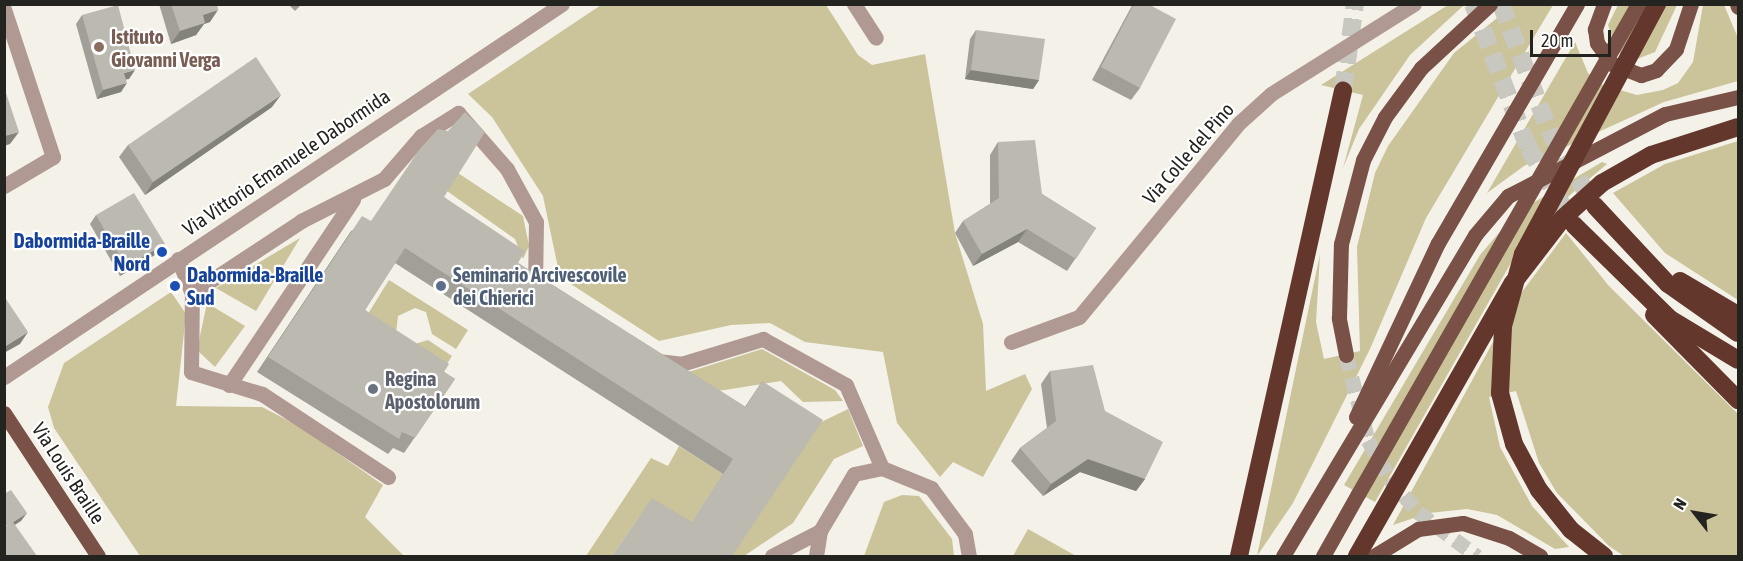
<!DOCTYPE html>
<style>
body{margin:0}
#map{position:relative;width:1743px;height:561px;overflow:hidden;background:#f3f1e8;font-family:"Asap Condensed",sans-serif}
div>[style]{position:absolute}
.green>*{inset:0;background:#cbc399}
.major-tunnel>*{height:15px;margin-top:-7.5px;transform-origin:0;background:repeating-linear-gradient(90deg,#c9c8c0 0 15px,transparent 0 23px)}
.highway-tunnel>*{height:18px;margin-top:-9px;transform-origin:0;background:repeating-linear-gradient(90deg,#c9c8c0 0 18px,transparent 0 27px)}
.minor>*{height:15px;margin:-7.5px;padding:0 7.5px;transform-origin:7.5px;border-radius:7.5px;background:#b19993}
.major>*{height:15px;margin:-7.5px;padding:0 7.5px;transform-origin:7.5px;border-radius:7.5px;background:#795146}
.highway>*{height:18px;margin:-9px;padding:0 9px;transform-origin:9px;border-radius:9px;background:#64372c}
.major-bridge>*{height:15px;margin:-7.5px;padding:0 7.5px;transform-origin:7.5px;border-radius:7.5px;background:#795146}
.highway-bridge>*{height:18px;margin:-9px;padding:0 9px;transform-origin:9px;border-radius:9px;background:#64372c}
.wall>*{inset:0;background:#a19f97}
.shaded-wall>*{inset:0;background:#83827b}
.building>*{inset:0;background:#bbb9b0}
.dots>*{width:16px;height:16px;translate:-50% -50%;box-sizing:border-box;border:3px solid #fff;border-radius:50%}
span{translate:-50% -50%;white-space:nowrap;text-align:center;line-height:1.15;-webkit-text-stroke:4.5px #fff;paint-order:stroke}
.education-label{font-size:20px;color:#785e54;font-weight:700}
.left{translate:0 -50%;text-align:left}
.street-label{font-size:20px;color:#23231f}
.transit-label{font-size:20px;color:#164399;font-weight:700}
.right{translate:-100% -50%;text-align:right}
.service-label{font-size:20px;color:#4e5e75;font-weight:700}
.worship-label{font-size:20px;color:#5b616d;font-weight:700}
.frame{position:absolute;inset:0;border:6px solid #23231f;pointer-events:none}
.north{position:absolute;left:1665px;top:483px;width:60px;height:60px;-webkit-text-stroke:4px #fff;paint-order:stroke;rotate:301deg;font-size:16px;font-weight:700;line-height:24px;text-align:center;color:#23231f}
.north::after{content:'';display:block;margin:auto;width:21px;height:27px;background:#23231f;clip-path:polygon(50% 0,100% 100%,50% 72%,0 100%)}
.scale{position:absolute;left:1530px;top:30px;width:81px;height:27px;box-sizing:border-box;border:3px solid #23231f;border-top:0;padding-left:8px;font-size:18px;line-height:21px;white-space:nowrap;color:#23231f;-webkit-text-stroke:4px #fff;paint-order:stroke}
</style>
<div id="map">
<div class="green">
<div style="clip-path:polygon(601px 5px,826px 5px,858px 55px,872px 65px,925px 54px,955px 233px,983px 324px,986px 391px,1025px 374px,1032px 389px,983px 477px,953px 462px,940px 477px,897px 423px,883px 352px,805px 342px,770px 323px,731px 325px,659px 341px,560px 277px,543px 196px,492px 117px,468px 94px)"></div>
<div style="clip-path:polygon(1448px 5px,1464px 5px,1410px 55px,1359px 129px,1343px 168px,1363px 95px,1321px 85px)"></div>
<div style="clip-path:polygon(1513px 5px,1553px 5px,1426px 218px,1370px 349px,1293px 503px,1257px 556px,1320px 254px,1316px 322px,1324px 359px,1360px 351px,1357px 247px,1375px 173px,1388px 146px,1454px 53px)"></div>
<div style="clip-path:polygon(1618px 5px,1677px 5px,1655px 52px,1637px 59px,1618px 53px,1608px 25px)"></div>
<div style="clip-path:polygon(1703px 5px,1724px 5px,1738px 38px,1738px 81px,1664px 102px,1524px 166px,1487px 193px,1575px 42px,1588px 73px,1603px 85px,1637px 95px,1663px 90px,1678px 83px,1693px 62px)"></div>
<div style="clip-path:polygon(1738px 141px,1738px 300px,1665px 253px,1613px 193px,1665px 164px)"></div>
<div style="clip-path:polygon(1602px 162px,1607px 164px,1557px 206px,1516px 254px,1375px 502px,1344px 485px,1480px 255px,1516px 213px)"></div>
<div style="clip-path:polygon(458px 173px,523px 216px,529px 246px,523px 259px,515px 239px,447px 191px)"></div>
<div style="clip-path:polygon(1566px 233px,1609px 286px,1738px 414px,1738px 556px,1624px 556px,1609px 546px,1557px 493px,1539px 463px,1516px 391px,1489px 397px,1500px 447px,1532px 506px,1569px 547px,1555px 549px,1497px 515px,1467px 509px,1429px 513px,1393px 525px,1516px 300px)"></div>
<div style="clip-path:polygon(300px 238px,256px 311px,216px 288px)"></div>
<div style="clip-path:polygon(389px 280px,468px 330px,456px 349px,432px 334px,426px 312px,415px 308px,398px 316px,396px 333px,415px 344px,428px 340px,452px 356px,440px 375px,361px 325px)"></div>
<div style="clip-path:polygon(171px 292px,186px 314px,176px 406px,262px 407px,299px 426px,383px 485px,365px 517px,404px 556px,140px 556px,54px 428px,48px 407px,64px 363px)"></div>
<div style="clip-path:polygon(207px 303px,245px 326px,215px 367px,197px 350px)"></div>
<div style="clip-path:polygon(762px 349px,835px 390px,843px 401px,803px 402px,781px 381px,693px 395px,666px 379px)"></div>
<div style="clip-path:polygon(848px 409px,863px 446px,834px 459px,793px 523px,744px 556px,731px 556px,805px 430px)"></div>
<div style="clip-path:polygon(679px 446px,723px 474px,682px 537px,641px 514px,612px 556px,586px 556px,651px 458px,668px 466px)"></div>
<div style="clip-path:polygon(902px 495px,919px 496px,952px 539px,954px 556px,864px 556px,884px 502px)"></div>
<div style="clip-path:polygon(1028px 529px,1076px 556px,1013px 556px)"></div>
</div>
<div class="major-tunnel">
<div style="left:1346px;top:355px;width:88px;rotate:75.5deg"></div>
<div style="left:1368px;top:440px;width:43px;rotate:61.1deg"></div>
<div style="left:1389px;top:478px;width:45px;rotate:49.5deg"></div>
<div style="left:1418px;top:512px;width:74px;rotate:36.7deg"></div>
</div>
<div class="highway-tunnel">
<div style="left:1473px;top:4px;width:153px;rotate:69deg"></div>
<div style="left:1528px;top:147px;width:91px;rotate:59.5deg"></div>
<div style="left:1501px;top:4px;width:138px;rotate:69.2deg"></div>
<div style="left:1550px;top:133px;width:86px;rotate:58.3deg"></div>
<div style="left:1343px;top:90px;width:87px;rotate:-82.1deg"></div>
</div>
<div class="minor">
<div style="left:854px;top:4px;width:40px;rotate:57.1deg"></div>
<div style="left:4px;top:9px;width:156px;rotate:71.7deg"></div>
<div style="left:53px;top:157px;width:57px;rotate:149.4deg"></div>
<div style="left:178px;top:259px;width:37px;rotate:68deg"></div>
<div style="left:1011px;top:342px;width:72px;rotate:-20.2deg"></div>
<div style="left:1079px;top:317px;width:251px;rotate:-50.5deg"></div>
<div style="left:1239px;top:123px;width:43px;rotate:-42.2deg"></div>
<div style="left:1271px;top:94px;width:169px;rotate:-32.2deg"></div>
<div style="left:658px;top:361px;width:23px;rotate:7deg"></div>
<div style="left:681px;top:364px;width:86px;rotate:-17deg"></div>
<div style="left:763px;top:339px;width:95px;rotate:29deg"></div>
<div style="left:846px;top:385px;width:90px;rotate:66.6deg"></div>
<div style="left:4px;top:377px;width:671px;rotate:-33.76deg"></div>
<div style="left:229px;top:385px;width:223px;rotate:-56.2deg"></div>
<div style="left:388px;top:477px;width:151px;rotate:-146.6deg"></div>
<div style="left:262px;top:394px;width:74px;rotate:-162.8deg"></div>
<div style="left:191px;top:372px;width:79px;rotate:-89.3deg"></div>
<div style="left:192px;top:293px;width:131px;rotate:-33.4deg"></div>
<div style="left:301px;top:221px;width:93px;rotate:-26.8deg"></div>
<div style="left:384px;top:179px;width:57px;rotate:-49.3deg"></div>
<div style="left:421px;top:136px;width:44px;rotate:-31.9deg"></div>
<div style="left:458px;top:113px;width:74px;rotate:48.8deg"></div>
<div style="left:507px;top:169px;width:60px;rotate:61.3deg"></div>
<div style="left:536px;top:222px;width:65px;rotate:90.9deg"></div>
<div style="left:535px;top:287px;width:6px;rotate:31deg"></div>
<div style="left:772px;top:556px;width:54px;rotate:-27.5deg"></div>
<div style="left:816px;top:556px;width:25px;rotate:-81deg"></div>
<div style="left:820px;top:531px;width:66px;rotate:-59.2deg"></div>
<div style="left:854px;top:474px;width:29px;rotate:-12deg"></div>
<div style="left:882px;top:468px;width:53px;rotate:22.2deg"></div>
<div style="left:931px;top:488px;width:57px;rotate:53.5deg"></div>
<div style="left:965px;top:534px;width:22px;rotate:80deg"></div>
</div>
<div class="major">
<div style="left:1604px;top:4px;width:27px;rotate:110deg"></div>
<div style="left:1595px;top:29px;width:14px;rotate:82deg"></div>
<div style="left:1597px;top:43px;width:26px;rotate:54deg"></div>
<div style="left:1612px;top:64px;width:31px;rotate:21deg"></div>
<div style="left:1641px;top:75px;width:16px;rotate:-18deg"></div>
<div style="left:1656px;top:70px;width:29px;rotate:-46deg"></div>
<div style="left:1676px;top:49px;width:47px;rotate:-71.6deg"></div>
<div style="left:1737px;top:4px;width:3px;rotate:72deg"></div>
<div style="left:1346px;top:355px;width:38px;rotate:-101deg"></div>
<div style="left:1339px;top:318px;width:74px;rotate:-88.5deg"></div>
<div style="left:1341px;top:244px;width:87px;rotate:-75.3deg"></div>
<div style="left:1363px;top:160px;width:48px;rotate:-62.9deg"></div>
<div style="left:1385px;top:117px;width:61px;rotate:-53.7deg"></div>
<div style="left:1421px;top:68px;width:94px;rotate:-42.8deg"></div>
<div style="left:4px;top:413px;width:171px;rotate:56.7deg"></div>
<div style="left:1356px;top:417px;width:192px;rotate:-64.8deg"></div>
<div style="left:1438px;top:243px;width:276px;rotate:-59.8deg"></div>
<div style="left:1283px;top:556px;width:374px;rotate:-59.1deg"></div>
<div style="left:1475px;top:235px;width:51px;rotate:-49.8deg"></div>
<div style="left:1508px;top:196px;width:177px;rotate:-27.6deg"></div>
<div style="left:1665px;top:114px;width:75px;rotate:-13.1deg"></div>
<div style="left:1323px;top:556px;width:71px;rotate:-60.6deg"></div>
<div style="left:1374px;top:556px;width:52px;rotate:-31.5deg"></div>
<div style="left:1418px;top:529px;width:45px;rotate:-7.6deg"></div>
<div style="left:1463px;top:523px;width:48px;rotate:18.1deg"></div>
<div style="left:1509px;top:538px;width:36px;rotate:30deg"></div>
</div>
<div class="highway">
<div style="left:1595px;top:206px;width:107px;rotate:46.9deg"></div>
<div style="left:1668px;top:284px;width:85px;rotate:35deg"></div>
<div style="left:1574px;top:225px;width:134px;rotate:44.4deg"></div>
<div style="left:1670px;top:319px;width:79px;rotate:31.1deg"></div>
<div style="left:1680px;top:281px;width:67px;rotate:30.4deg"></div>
<div style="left:1654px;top:315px;width:120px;rotate:45.3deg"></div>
<div style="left:1500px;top:393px;width:53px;rotate:74.6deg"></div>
<div style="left:1514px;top:444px;width:52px;rotate:61.5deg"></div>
<div style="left:1539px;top:490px;width:51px;rotate:51.3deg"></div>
<div style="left:1571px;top:530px;width:42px;rotate:38.2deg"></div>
<div style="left:1239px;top:556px;width:477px;rotate:-77.4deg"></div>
<div style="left:1357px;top:556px;width:314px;rotate:-60.3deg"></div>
<div style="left:1513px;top:283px;width:82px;rotate:-52.4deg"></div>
<div style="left:1563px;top:218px;width:52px;rotate:-41.9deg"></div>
<div style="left:1602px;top:183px;width:56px;rotate:-29.7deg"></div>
<div style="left:1651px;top:155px;width:91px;rotate:-17.8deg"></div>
</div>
<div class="major-bridge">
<div style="left:1358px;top:494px;width:564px;rotate:-60.26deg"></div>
</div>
<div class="highway-bridge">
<div style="left:1500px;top:393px;width:67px;rotate:-87.4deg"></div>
<div style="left:1503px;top:326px;width:75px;rotate:-74.5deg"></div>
<div style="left:1523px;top:254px;width:284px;rotate:-61.8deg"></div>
</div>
<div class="wall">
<div style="clip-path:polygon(159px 4px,217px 4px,210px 22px,204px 24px,196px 35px,171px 44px)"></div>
<div style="clip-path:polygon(288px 4px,302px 4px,295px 11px)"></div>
<div style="clip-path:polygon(1133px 4px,1148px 4px,1140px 88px,1131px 100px,1092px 80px,1129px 11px)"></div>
<div style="clip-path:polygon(82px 15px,129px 79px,126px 79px,121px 92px,97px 99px,76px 24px)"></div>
<div style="clip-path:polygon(976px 30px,1039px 80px,1033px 89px,965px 79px,970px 39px)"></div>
<div style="clip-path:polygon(272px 107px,145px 195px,119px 157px,128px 145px)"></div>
<div style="clip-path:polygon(998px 142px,1042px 194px,1096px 228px,1067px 271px,1018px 242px,973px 266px,955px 233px,963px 221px,990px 204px,990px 155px)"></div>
<div style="clip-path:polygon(444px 197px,518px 263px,745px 407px,762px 381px,732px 556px,692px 522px,723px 474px,395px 263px,365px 310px,444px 372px,455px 379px,404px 453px,393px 448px,388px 454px,257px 372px,351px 231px,371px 221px)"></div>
<div style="clip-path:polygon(96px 215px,158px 253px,120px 276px,90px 224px)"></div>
<div style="clip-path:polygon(1050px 371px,1105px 411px,1145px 479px,1136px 491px,1080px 472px,1043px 496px,1011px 461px,1020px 448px,1047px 428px,1041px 384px)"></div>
</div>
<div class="shaded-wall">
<div style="clip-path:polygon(218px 10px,210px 22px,204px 24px,196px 35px,171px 44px,180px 31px,203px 15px)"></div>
<div style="clip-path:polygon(135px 70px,129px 79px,118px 81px,124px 73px)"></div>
<div style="clip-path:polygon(971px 70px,1039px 80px,1033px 89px,965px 79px)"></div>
<div style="clip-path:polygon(127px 83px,121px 92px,97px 99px,103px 90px)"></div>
<div style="clip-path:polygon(281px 95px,272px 107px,145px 195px,153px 182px)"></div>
<div style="clip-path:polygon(19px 132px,10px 144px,4px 146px,4px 136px)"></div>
<div style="clip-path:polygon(1027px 229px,1018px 242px,973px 266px,982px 254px)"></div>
<div style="clip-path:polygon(165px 244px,158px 253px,120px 276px,126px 267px)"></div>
<div style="clip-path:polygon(28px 332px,20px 344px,4px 353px,4px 347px)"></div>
<div style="clip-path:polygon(1088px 459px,1145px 479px,1136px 491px,1080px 472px,1043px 496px,1051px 484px)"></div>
<div style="clip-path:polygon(27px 513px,21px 521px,7px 530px,13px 522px)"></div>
</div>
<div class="building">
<div style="clip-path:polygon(171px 4px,217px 4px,218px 10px,203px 15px,205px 23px,180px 31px)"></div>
<div style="clip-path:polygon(1134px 4px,1148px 4px,1176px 19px,1140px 88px,1101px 67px)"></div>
<div style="clip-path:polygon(118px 5px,135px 70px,124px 73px,127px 83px,103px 90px,82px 15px)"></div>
<div style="clip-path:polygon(976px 30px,1045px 39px,1039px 80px,971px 70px)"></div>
<div style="clip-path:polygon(256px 57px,281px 95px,153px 182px,128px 145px)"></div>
<div style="clip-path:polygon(4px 87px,19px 132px,4px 136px)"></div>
<div style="clip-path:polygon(465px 112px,485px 132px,444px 197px,525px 251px,518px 263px,746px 407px,762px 381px,823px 420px,732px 556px,612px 556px,652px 498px,692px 522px,733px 459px,405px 248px,365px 310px,449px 364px,444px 372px,455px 379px,415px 438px,402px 432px,399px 439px,268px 357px,362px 216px,371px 221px,419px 150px,438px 129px,448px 131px)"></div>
<div style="clip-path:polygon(1035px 140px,1042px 194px,1096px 228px,1076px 259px,1027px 229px,982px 254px,963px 221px,999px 198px,998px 142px)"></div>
<div style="clip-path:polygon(134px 193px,165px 244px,126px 267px,96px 215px)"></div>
<div style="clip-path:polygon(4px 296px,28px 332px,4px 347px)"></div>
<div style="clip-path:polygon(1093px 365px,1105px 411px,1163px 442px,1145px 479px,1088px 459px,1051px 484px,1020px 448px,1056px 421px,1050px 371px)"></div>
<div style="clip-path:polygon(11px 490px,27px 513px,13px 522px,37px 556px,4px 556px,4px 528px,11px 523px,7px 526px,4px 523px,4px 494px)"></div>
</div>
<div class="dots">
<div style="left:99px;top:47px;background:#8d6e63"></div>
<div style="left:162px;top:252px;background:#1a4fb4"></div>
<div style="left:175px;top:286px;background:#1a4fb4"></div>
<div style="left:441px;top:286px;background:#5c6f8a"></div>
<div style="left:373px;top:389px;background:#6b7280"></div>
</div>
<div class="education-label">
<span class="left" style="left:111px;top:48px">Istituto<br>Giovanni Verga</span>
</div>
<div class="street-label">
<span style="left:1188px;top:153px;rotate:-49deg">Via Colle del Pino</span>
<span style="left:286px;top:162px;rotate:-34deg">Via Vittorio Emanuele Dabormida</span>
<span style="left:69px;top:473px;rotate:57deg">Via Louis Braille</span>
</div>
<div class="transit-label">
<span class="right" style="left:150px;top:252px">Dabormida-Braille<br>Nord</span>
<span class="left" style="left:187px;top:286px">Dabormida-Braille<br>Sud</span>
</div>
<div class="service-label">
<span class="left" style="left:453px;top:286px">Seminario Arcivescovile<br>dei Chierici</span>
</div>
<div class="worship-label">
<span class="left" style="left:385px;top:390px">Regina<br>Apostolorum</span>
</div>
<div class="frame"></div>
<div class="north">N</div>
<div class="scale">20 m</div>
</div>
